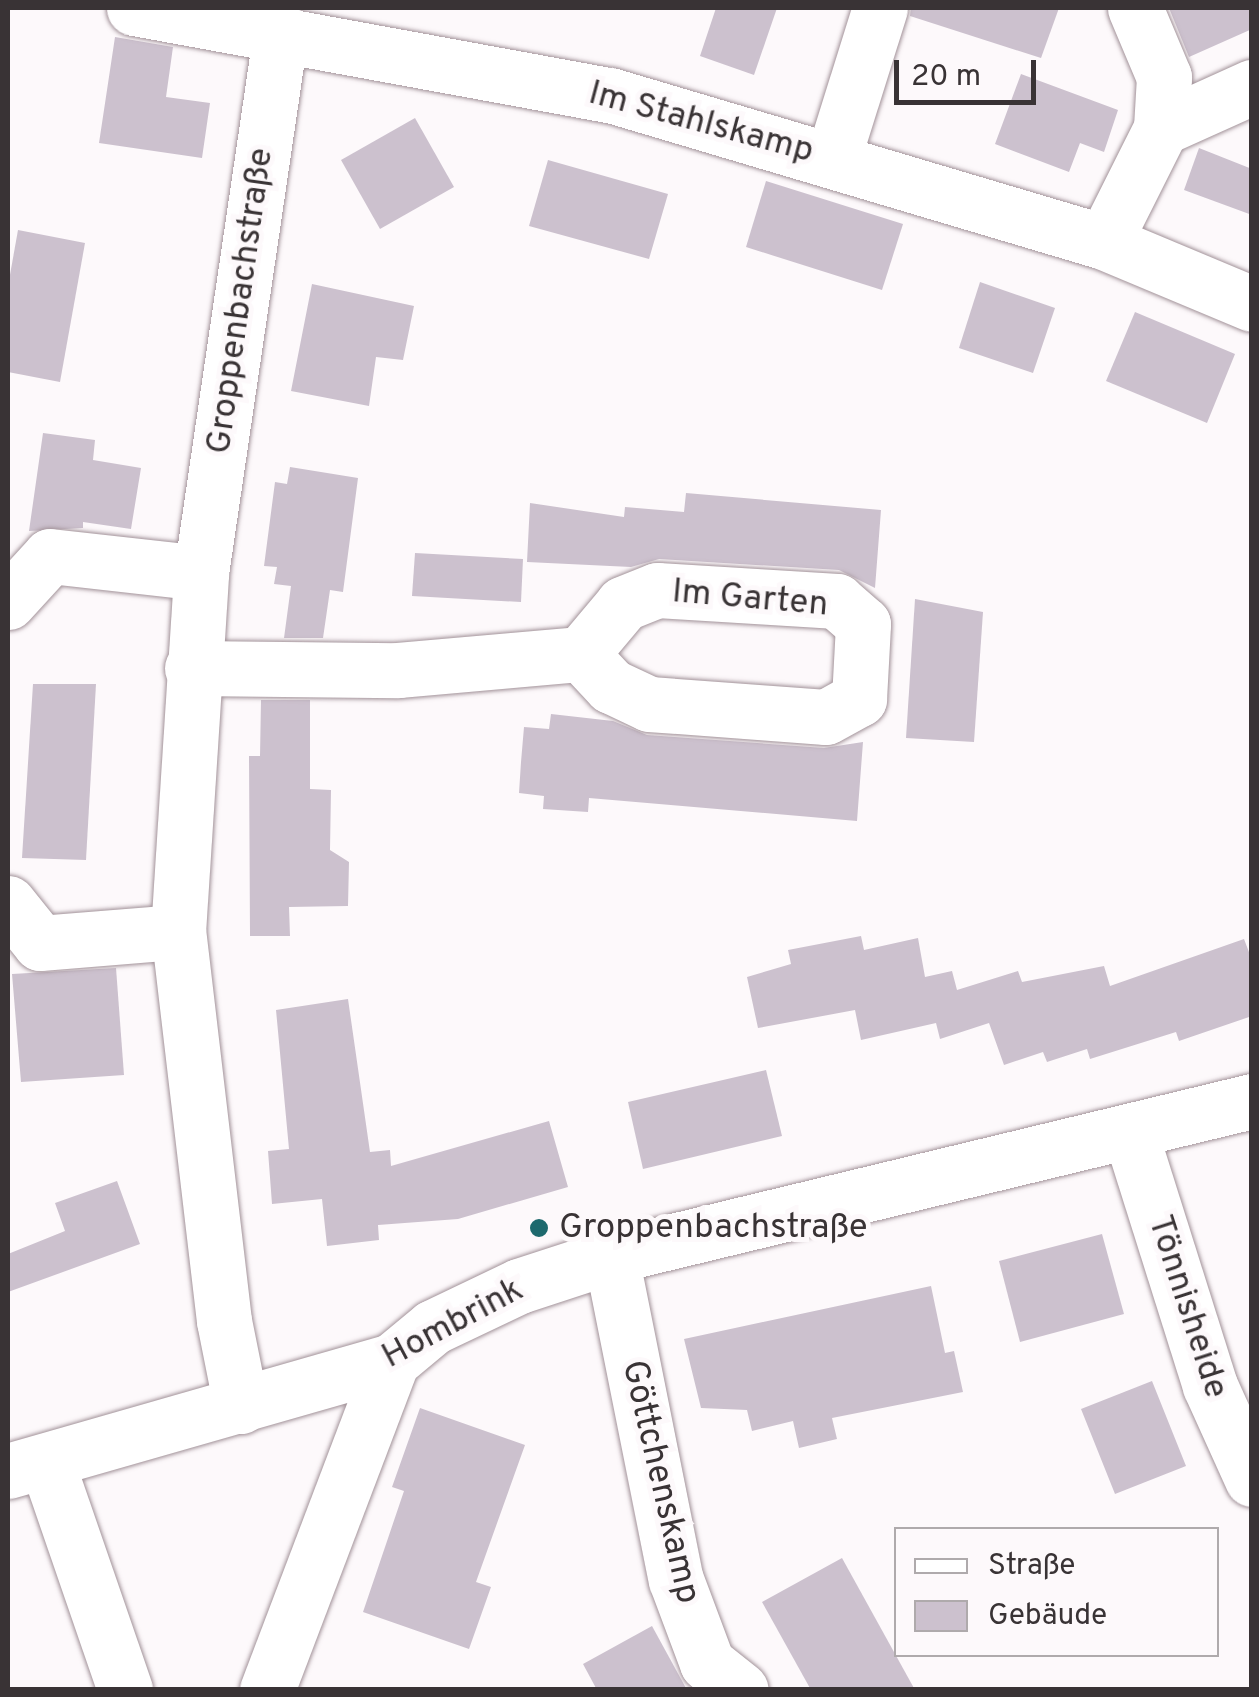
<!DOCTYPE html>
<meta charset="utf-8">
<style>
body{margin:0}
#map{position:relative;width:1259px;height:1697px;overflow:hidden;background:#fdf9fb;font-family:Overpass,sans-serif}
div>[style]{position:absolute}
.building>*{inset:0;background:#ccc1ce}
.roads{filter:drop-shadow(0 0 2px #a29299) drop-shadow(0 0 2px #a29299)}
.street>*{height:55px;margin:-27.5px;padding:0 27.5px;transform-origin:27.5px;border-radius:27.5px;background:#fff}
.dots>*{width:28px;height:28px;translate:-50% -50%;box-sizing:border-box;border:5px solid #fdf9fb;border-radius:50%}
span{translate:-50% -50%;white-space:nowrap;text-align:center;line-height:1.15;-webkit-text-stroke:10px #fdf9fb;paint-order:stroke}
.street-label{font-size:35px;color:#393335}
.poi-label{font-size:35px;color:#393335}
.left{translate:0 -50%;text-align:left}
.frame{position:absolute;inset:0;border:10px solid #393335;pointer-events:none}
.legend{position:absolute;left:894px;top:1527px;width:325px;height:130px;box-sizing:border-box;background:#fdf9fb;border:2px solid #afaaac;margin:0;padding:12px 18px;list-style:none;font-size:30px;color:#393335}
.legend li{display:flex;align-items:center;gap:20px;height:50px}
.legend b{width:50px;border:2px solid #afaaac}
.scale{position:absolute;left:894px;top:60px;width:142px;height:45px;box-sizing:border-box;border:5px solid #393335;border-top:0;padding-left:12px;font-size:30px;line-height:35px;white-space:nowrap;color:#393335;-webkit-text-stroke:8px #fdf9fb;paint-order:stroke}
</style>
<div id="map">
<div class="building">
<div style="clip-path:polygon(716px 8px,777px 8px,754px 75px,700px 56px)"></div>
<div style="clip-path:polygon(911px 8px,1059px 8px,1041px 58px,910px 16px)"></div>
<div style="clip-path:polygon(1169px 8px,1252px 8px,1252px 29px,1189px 57px)"></div>
<div style="clip-path:polygon(115px 37px,173px 47px,166px 97px,210px 103px,202px 158px,99px 143px)"></div>
<div style="clip-path:polygon(1021px 74px,1118px 110px,1104px 152px,1080px 143px,1069px 172px,995px 144px)"></div>
<div style="clip-path:polygon(415px 118px,454px 187px,380px 229px,341px 160px)"></div>
<div style="clip-path:polygon(1199px 148px,1252px 169px,1252px 215px,1184px 190px)"></div>
<div style="clip-path:polygon(548px 160px,668px 194px,649px 259px,529px 226px)"></div>
<div style="clip-path:polygon(766px 181px,903px 224px,882px 290px,746px 247px)"></div>
<div style="clip-path:polygon(18px 230px,85px 243px,60px 382px,8px 372px,8px 286px)"></div>
<div style="clip-path:polygon(980px 282px,1055px 308px,1033px 373px,959px 348px)"></div>
<div style="clip-path:polygon(312px 284px,414px 306px,403px 360px,376px 357px,369px 406px,291px 391px)"></div>
<div style="clip-path:polygon(1135px 312px,1235px 354px,1207px 423px,1106px 381px)"></div>
<div style="clip-path:polygon(43px 433px,95px 440px,93px 460px,141px 468px,131px 529px,83px 522px,83px 528px,29px 531px)"></div>
<div style="clip-path:polygon(290px 467px,358px 478px,343px 592px,330px 590px,323px 638px,284px 638px,291px 586px,274px 584px,277px 567px,264px 566px,275px 482px,287px 484px)"></div>
<div style="clip-path:polygon(686px 493px,881px 510px,875px 588px,839px 570px,659px 559px,631px 567px,527px 562px,530px 503px,624px 517px,625px 507px,684px 512px)"></div>
<div style="clip-path:polygon(415px 553px,523px 559px,521px 602px,412px 596px)"></div>
<div style="clip-path:polygon(915px 599px,983px 612px,974px 742px,906px 738px)"></div>
<div style="clip-path:polygon(33px 684px,96px 684px,86px 860px,22px 858px)"></div>
<div style="clip-path:polygon(261px 700px,310px 700px,310px 789px,331px 790px,330px 850px,349px 862px,348px 906px,289px 907px,290px 936px,250px 936px,249px 756px,260px 756px)"></div>
<div style="clip-path:polygon(551px 714px,613px 721px,647px 735px,824px 748px,863px 742px,857px 821px,589px 798px,588px 812px,543px 809px,544px 796px,519px 793px,521px 762px,524px 727px,549px 729px)"></div>
<div style="clip-path:polygon(861px 936px,864px 950px,918px 938px,925px 977px,952px 971px,957px 990px,1018px 971px,1022px 982px,1104px 966px,1110px 986px,1244px 939px,1252px 960px,1252px 1016px,1179px 1041px,1176px 1032px,1090px 1059px,1087px 1049px,1047px 1062px,1043px 1052px,1004px 1065px,989px 1023px,940px 1039px,936px 1023px,861px 1040px,855px 1010px,758px 1028px,747px 977px,791px 964px,788px 950px)"></div>
<div style="clip-path:polygon(116px 968px,124px 1075px,21px 1082px,12px 974px)"></div>
<div style="clip-path:polygon(348px 999px,370px 1152px,390px 1150px,391px 1166px,549px 1121px,568px 1187px,458px 1219px,378px 1225px,379px 1240px,327px 1246px,322px 1199px,272px 1204px,268px 1151px,289px 1149px,276px 1010px)"></div>
<div style="clip-path:polygon(766px 1070px,782px 1136px,643px 1169px,628px 1102px)"></div>
<div style="clip-path:polygon(117px 1181px,140px 1244px,8px 1292px,8px 1254px,65px 1231px,55px 1203px)"></div>
<div style="clip-path:polygon(1102px 1234px,1124px 1314px,1020px 1342px,999px 1261px)"></div>
<div style="clip-path:polygon(931px 1286px,945px 1353px,954px 1351px,963px 1392px,832px 1418px,837px 1439px,799px 1448px,793px 1421px,752px 1431px,747px 1410px,701px 1408px,684px 1339px)"></div>
<div style="clip-path:polygon(1152px 1381px,1186px 1466px,1115px 1494px,1081px 1409px)"></div>
<div style="clip-path:polygon(420px 1408px,525px 1445px,476px 1582px,491px 1587px,469px 1649px,363px 1612px,404px 1491px,392px 1487px)"></div>
<div style="clip-path:polygon(842px 1558px,915px 1690px,811px 1690px,762px 1602px)"></div>
<div style="clip-path:polygon(652px 1626px,687px 1690px,597px 1690px,583px 1664px)"></div>
</div>
<div class="roads">
<div class="street">
<div style="left:134px;top:8px;width:484px;rotate:10.4deg"></div>
<div style="left:610px;top:95px;width:515px;rotate:16.57deg"></div>
<div style="left:1104px;top:242px;width:160px;rotate:22.7deg"></div>
<div style="left:1135px;top:8px;width:75px;rotate:67.2deg"></div>
<div style="left:1164px;top:77px;width:51px;rotate:93.4deg"></div>
<div style="left:833px;top:158px;width:157px;rotate:-72.6deg"></div>
<div style="left:1104px;top:242px;width:127px;rotate:-63.4deg"></div>
<div style="left:1161px;top:128px;width:100px;rotate:-24.3deg"></div>
<div style="left:8px;top:602px;width:62px;rotate:-47.6deg"></div>
<div style="left:50px;top:556px;width:152px;rotate:6.4deg"></div>
<div style="left:192px;top:668px;width:206px;rotate:0.6deg"></div>
<div style="left:398px;top:670px;width:184px;rotate:-5deg"></div>
<div style="left:581px;top:654px;width:44px;rotate:46.8deg"></div>
<div style="left:611px;top:686px;width:42px;rotate:25.3deg"></div>
<div style="left:649px;top:704px;width:177px;rotate:4.2deg"></div>
<div style="left:826px;top:717px;width:38px;rotate:-29deg"></div>
<div style="left:859px;top:699px;width:75px;rotate:-86.9deg"></div>
<div style="left:863px;top:624px;width:35px;rotate:-139deg"></div>
<div style="left:837px;top:601px;width:180px;rotate:-176.5deg"></div>
<div style="left:657px;top:590px;width:37px;rotate:158deg"></div>
<div style="left:623px;top:604px;width:65px;rotate:130deg"></div>
<div style="left:8px;top:903px;width:51px;rotate:51.3deg"></div>
<div style="left:40px;top:943px;width:138px;rotate:-4.6deg"></div>
<div style="left:1130px;top:1132px;width:266px;rotate:72.5deg"></div>
<div style="left:1210px;top:1386px;width:102px;rotate:65.7deg"></div>
<div style="left:611px;top:1256px;width:330px;rotate:78.7deg"></div>
<div style="left:676px;top:1580px;width:89px;rotate:69.5deg"></div>
<div style="left:707px;top:1663px;width:43px;rotate:38.5deg"></div>
<div style="left:241px;top:1406px;width:87px;rotate:-101.3deg"></div>
<div style="left:224px;top:1321px;width:392px;rotate:-96.7deg"></div>
<div style="left:178px;top:932px;width:360px;rotate:-86.3deg"></div>
<div style="left:201px;top:573px;width:549px;rotate:-81.62deg"></div>
<div style="left:47px;top:1463px;width:240px;rotate:71deg"></div>
<div style="left:8px;top:1471px;width:399px;rotate:-16deg"></div>
<div style="left:392px;top:1361px;width:53px;rotate:-39.7deg"></div>
<div style="left:433px;top:1327px;width:95px;rotate:-25.5deg"></div>
<div style="left:519px;top:1286px;width:97px;rotate:-18.1deg"></div>
<div style="left:611px;top:1256px;width:659px;rotate:-13.59deg"></div>
<div style="left:267px;top:1690px;width:352px;rotate:-69.2deg"></div>
</div>
</div>
<div class="dots">
<div style="left:539px;top:1228px;background:#1d696d"></div>
</div>
<div class="street-label">
<span style="left:701px;top:123px;rotate:15deg">Im Stahlskamp</span>
<span style="left:241px;top:301px;rotate:-82deg">Groppenbachstraße</span>
<span style="left:750px;top:599px;rotate:5deg">Im Garten</span>
<span style="left:1187px;top:1307px;rotate:72deg">Tönnisheide</span>
<span style="left:453px;top:1324px;rotate:-28deg">Hombrink</span>
<span style="left:660px;top:1482px;rotate:77deg">Göttchenskamp</span>
</div>
<div class="poi-label">
<span class="left" style="left:559px;top:1228px">Groppenbachstraße</span>
</div>
<div class="frame"></div>
<ul class="legend">
<li><b style="height:12px;background:#fff"></b>Straße</li>
<li><b style="height:28px;background:#ccc1ce"></b>Gebäude</li>
</ul>
<div class="scale">20 m</div>
</div>
